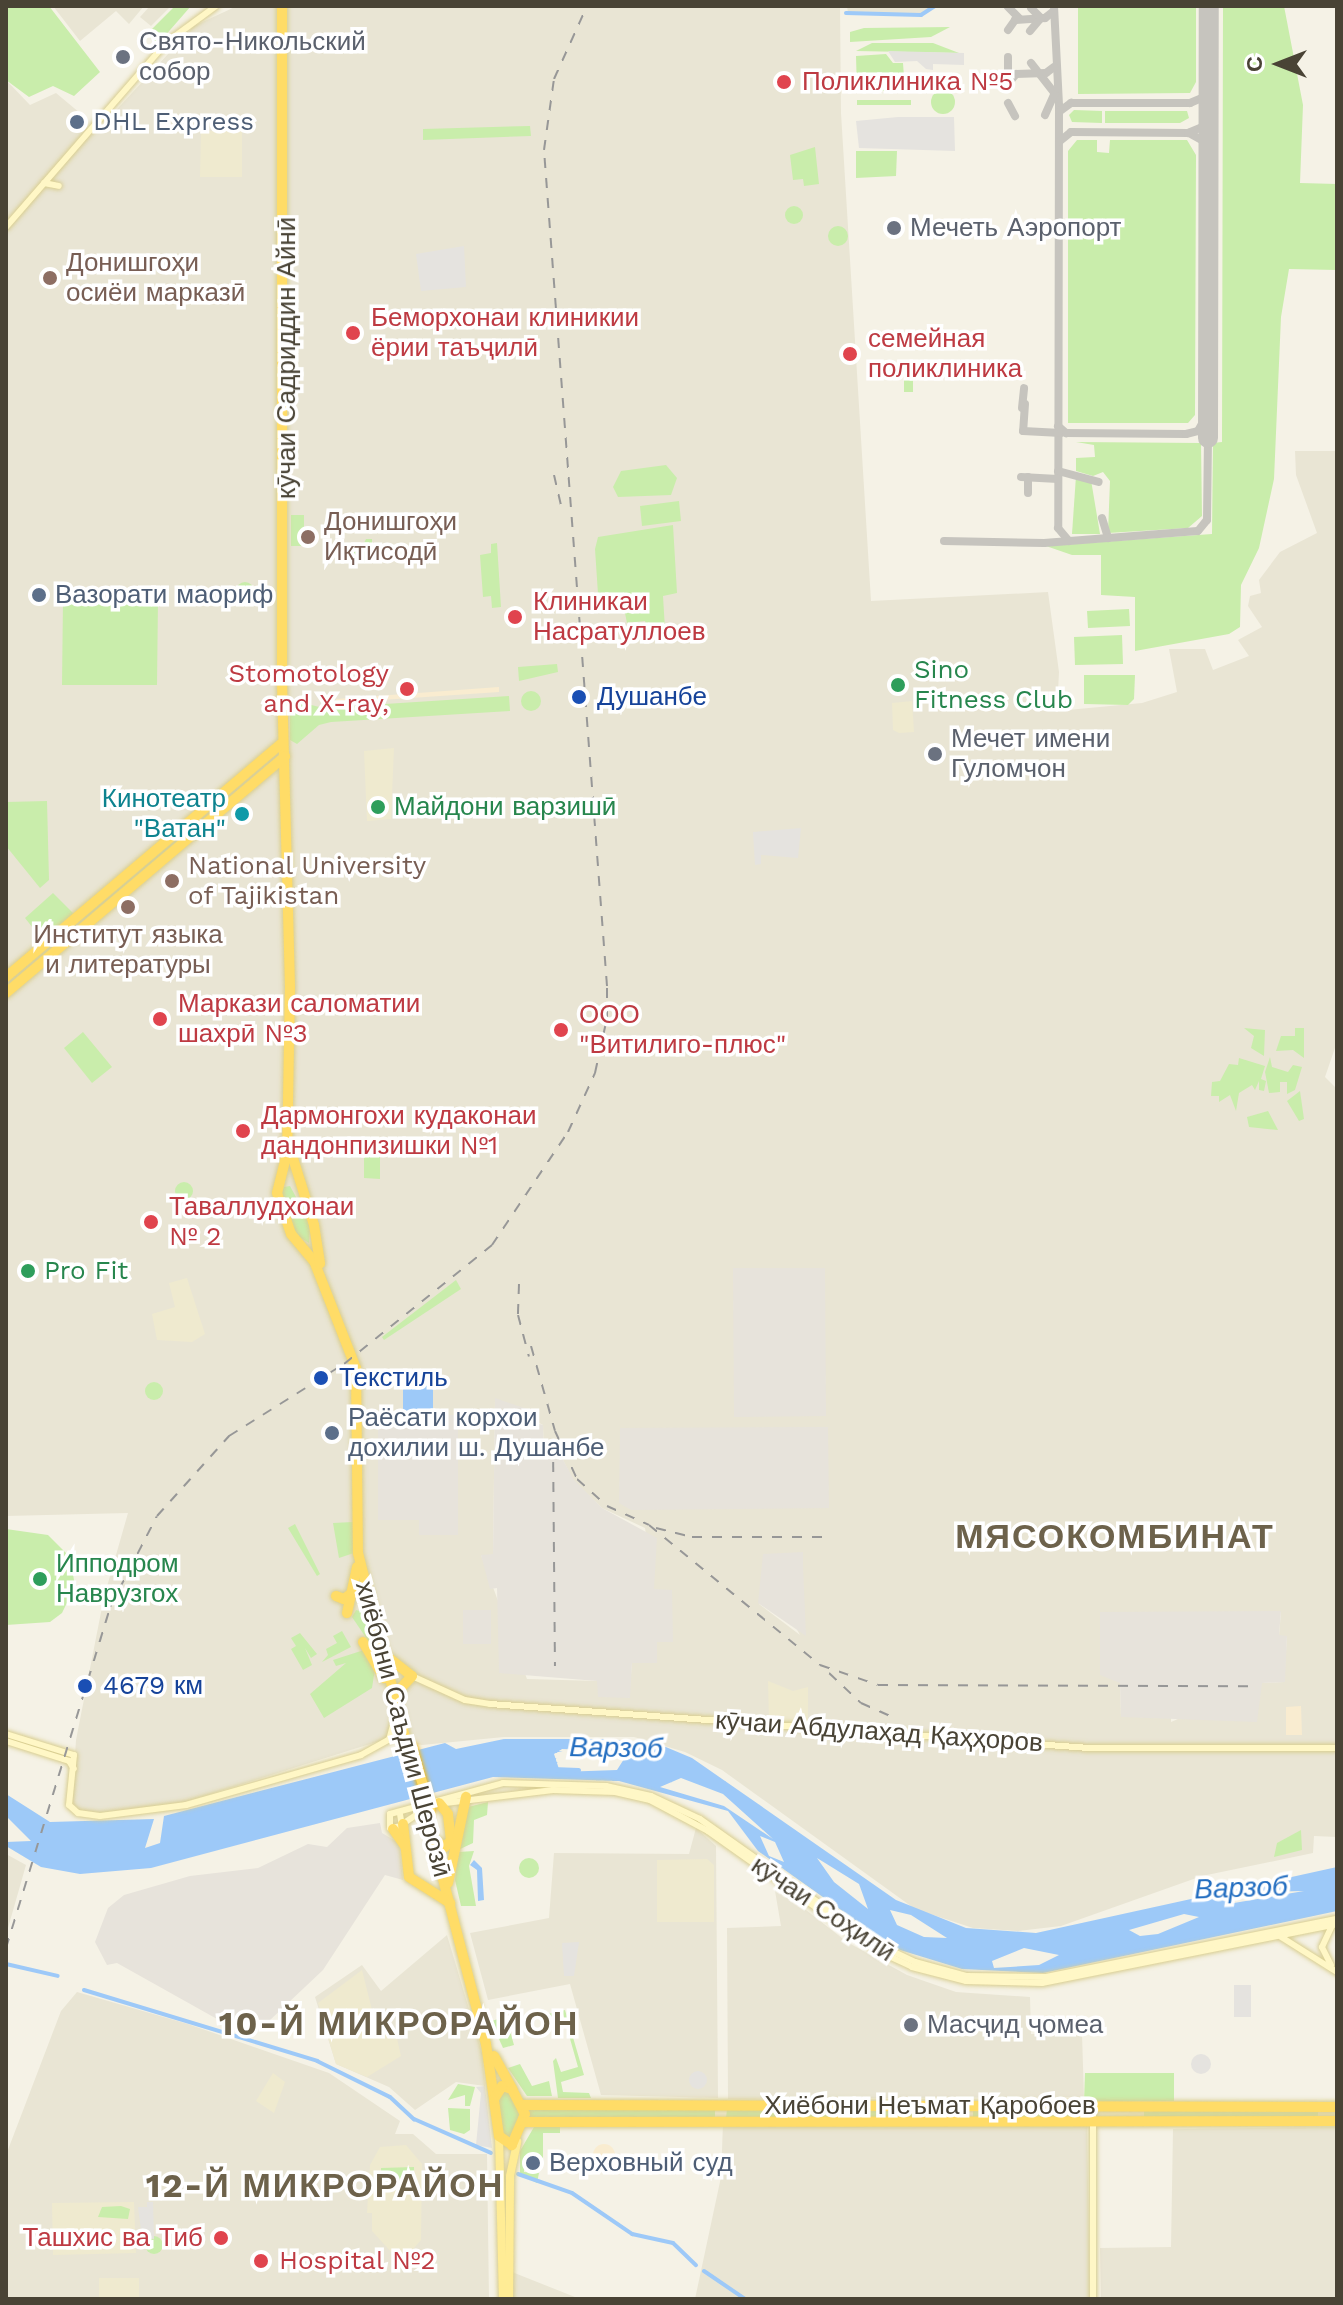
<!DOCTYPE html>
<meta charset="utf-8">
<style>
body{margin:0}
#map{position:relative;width:1343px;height:2305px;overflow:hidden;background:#f5f2e6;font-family:"Work Sans",sans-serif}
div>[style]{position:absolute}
.residential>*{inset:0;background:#e9e5d4}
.commercial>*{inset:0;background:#f9ecd0}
.round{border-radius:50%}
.industrial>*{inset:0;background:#e7e3db}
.education>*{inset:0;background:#efeacf}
.green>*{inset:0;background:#c9edab}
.parking>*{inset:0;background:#e5e3df}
.water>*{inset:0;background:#9dc9f8}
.canal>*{height:4px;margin:-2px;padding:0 2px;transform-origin:2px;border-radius:2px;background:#9dc9f8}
.river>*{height:5px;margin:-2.5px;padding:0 2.5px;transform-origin:2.5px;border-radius:2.5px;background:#9dc9f8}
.taxiway>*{height:8px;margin:-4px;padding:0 4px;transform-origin:4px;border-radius:4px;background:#c6c4be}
.runway>*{height:20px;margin:-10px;padding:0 10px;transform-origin:10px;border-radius:10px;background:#c6c4be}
.roads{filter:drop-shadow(0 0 2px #d9ce91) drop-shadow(0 0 2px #d9ce91)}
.secondary>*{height:6px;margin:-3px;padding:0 3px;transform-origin:3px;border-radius:3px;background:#fff7c6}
.primary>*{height:8px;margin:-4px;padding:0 4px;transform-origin:4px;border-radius:4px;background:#ffec95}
.highway>*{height:10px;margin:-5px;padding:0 5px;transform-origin:5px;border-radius:5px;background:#ffdc67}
.rail>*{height:2px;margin-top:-1px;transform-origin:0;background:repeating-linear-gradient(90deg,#979797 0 10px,transparent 0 20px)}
.bridges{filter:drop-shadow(0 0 2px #edb928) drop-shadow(0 0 2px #edb928)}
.highway-bridge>*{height:10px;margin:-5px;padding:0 5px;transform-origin:5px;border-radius:5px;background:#ffdc67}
.dots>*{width:22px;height:22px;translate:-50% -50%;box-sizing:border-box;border:4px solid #fff;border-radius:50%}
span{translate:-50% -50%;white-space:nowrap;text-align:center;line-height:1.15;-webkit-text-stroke:7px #fff;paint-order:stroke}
.worship-label{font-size:26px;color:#5b616d}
.left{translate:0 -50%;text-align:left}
.health-label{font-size:26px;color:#be3a42}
.right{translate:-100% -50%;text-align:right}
.service-label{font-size:26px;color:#4e5e75}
.education-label{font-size:26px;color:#785e54}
.street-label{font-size:26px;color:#494335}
.leisure-label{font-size:26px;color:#27864d}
.transit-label{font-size:26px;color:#164399}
.culture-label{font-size:26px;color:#0d838f}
.water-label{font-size:28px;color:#226dc0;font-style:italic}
.district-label{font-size:34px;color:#6d624b;font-weight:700;letter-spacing:2px}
.frame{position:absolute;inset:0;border:8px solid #494335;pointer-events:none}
.north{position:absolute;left:1239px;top:24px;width:80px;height:80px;-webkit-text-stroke:6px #fff;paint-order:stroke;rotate:270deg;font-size:22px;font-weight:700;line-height:32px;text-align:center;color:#494335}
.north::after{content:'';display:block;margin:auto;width:28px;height:36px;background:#494335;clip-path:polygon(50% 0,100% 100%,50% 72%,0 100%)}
</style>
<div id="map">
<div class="residential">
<div style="clip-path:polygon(53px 6px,144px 6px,129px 24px,116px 11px,80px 41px)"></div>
<div style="clip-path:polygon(150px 6px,171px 6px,151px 26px,140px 17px)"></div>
<div style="clip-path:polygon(evenodd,237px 6px,840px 6px,841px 113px,871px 601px,1048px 592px,1059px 672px,1057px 711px,1142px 703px,1177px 692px,1169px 649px,1205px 649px,1213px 670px,1249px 656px,1238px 640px,1262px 627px,1248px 606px,1250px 596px,1261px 593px,1259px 580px,1280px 552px,1317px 533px,1296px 475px,1295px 451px,1337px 451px,1337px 1042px,1325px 1077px,1337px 1089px,1337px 1837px,1314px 1836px,1313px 1853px,1202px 1876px,1061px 1926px,1018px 1931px,973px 1928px,915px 1909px,722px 1770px,685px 1752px,634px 1737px,504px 1737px,422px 1745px,386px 1739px,169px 1807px,102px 1813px,78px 1810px,72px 1801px,76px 1740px,104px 1597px,128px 1513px,6px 1516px,6px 80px,30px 105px,56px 93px,86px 118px,84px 125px,95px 133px,194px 26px,237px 6px,495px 1399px,543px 1425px,544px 1457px,562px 1458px,573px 1480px,602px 1508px,645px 1528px,654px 1589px,632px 1663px,629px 1698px,598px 1681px,527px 1679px,481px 1555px,493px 1555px,495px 1399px,237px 6px,764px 1568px,800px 1635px,759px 1604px,764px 1568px,237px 6px,1100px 1612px,1281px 1612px,1279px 1636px,1287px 1636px,1284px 1682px,1262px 1683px,1171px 1722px,1171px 1716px,1121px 1717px,1120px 1683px,1100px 1612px)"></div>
<div style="clip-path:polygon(847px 6px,933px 6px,926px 13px,848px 13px)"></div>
<div style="clip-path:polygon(696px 1828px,716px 1846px,718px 2098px,601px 2095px,570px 1984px,488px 2000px,470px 1933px,549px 1918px,554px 1853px,689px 1854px)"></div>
<div style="clip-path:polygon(6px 1854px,26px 1865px,6px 1935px)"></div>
<div style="clip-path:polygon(774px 1885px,847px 1942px,907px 1975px,956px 1992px,1030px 1997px,1031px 2034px,1082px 2034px,1084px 2097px,728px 2099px,727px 1928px,781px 1926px)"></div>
<div style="clip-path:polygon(447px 1935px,482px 2053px,485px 2086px,456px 2082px,415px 2110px,389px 2087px,336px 2064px,315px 1997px,362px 1965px,381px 1991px)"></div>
<div style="clip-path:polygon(77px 1992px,188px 2024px,329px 2073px,400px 2121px,395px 2134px,413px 2134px,436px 2154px,487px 2154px,489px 2299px,6px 2299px,6px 2155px,61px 2011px)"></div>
<div style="clip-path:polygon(723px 2123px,1087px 2126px,1090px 2299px,695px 2299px,721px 2177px)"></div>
<div style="clip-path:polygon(1337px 2127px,1337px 2299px,1101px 2299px,1100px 2248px,1171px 2247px,1173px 2129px)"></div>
<div style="clip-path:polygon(512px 2272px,580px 2299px,512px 2299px)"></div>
</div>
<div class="commercial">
<div style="clip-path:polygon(499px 687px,499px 692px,337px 703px,336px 699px)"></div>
<div style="clip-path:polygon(1301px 1706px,1302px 1735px,1286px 1735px,1286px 1707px)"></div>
<div class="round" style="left:593px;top:2144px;width:22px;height:22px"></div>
</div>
<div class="industrial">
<div style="clip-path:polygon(733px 1268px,825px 1268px,826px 1416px,734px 1417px)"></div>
<div style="clip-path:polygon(495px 1398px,533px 1411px,533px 1422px,543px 1425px,544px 1457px,562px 1458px,574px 1480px,602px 1508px,657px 1538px,654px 1589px,672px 1590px,673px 1642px,657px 1642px,657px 1663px,632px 1663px,630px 1698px,598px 1697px,597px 1681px,499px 1673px,497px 1588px,490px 1589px,481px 1555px,493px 1554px)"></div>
<div style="clip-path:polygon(378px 1415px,458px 1415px,458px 1535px,419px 1535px,419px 1520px,378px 1520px)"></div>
<div style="clip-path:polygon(828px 1427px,829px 1508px,631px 1510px,619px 1503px,620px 1428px)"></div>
<div style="clip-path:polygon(803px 1552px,803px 1566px,806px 1636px,758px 1603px,763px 1554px)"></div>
<div style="clip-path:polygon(463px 1610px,491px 1610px,491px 1644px,463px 1644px)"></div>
<div style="clip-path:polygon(1281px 1611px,1279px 1635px,1287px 1636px,1285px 1682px,1262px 1683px,1257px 1722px,1121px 1717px,1120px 1683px,1100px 1675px,1100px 1612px)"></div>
<div style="clip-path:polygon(380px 1823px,382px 1833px,399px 1843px,403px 1880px,385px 1875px,323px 1970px,251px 2038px,117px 1963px,107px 1965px,95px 1942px,108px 1908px,124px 1895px,190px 1876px,258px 1868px,308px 1844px,327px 1847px,347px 1828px)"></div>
</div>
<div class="education">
<div style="clip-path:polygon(201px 131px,242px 131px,242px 177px,200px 177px)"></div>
<div style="clip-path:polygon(912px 701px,914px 732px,899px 733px,893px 730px,892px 703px)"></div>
<div style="clip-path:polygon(394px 748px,391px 819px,367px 821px,364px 751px)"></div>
<div style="clip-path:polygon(187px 1278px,205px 1334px,192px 1342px,157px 1340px,152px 1314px,175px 1307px,169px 1283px)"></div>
<div style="clip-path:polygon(768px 1681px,793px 1691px,808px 1687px,808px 1724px,769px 1721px)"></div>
<div style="clip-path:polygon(707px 1859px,714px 1865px,714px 1922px,657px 1922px,657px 1860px)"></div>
<div style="clip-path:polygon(362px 1970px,375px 2022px,327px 2032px,318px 2003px)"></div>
<div style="clip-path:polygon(384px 2022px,395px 2030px,401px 2056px,367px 2077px,336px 2064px,327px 2034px)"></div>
<div style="clip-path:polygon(273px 2073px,285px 2082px,274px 2113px,256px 2101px)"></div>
<div style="clip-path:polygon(406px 2145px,422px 2164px,421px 2240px,408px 2255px,394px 2255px,372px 2231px,372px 2213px,367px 2213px,370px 2165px,380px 2147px)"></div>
<div style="clip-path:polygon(134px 2202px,136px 2253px,53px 2255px,52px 2203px)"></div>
<div style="clip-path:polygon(99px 2278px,139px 2278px,139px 2299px,99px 2299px)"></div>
</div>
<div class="green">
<div style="clip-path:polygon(6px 6px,49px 6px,100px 72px,74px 96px,53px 86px,29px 97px,6px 80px)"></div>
<div style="clip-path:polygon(175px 6px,191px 6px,157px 45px,147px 34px)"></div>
<div style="clip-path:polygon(1078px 6px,1196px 6px,1196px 82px,1190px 93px,1078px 94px)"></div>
<div style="clip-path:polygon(1223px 6px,1284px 6px,1303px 105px,1300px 183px,1337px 184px,1337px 270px,1289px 269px,1281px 317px,1274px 479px,1259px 548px,1241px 585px,1240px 627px,1229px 634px,1135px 651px,1135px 597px,1101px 595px,1101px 555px,1072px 555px,1046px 546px,1212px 534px,1213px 443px,1222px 442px)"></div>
<div style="clip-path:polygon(950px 27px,931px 37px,850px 42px,850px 32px,864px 28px)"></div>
<div style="clip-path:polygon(872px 43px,933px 43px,959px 53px,856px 51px)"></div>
<div style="clip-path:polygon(886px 54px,893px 63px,903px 63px,904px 77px,922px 77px,922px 91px,857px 91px,856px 56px)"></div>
<div class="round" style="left:931px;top:90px;width:24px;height:24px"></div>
<div style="clip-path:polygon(857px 100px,911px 100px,911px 105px,857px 105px)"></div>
<div style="clip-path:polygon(1074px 110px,1102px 111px,1102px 123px,1072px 122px,1069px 115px)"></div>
<div style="clip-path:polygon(1105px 111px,1187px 111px,1189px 118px,1180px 123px,1105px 123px)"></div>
<div style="clip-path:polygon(530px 126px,531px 136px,423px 140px,423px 129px)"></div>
<div style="clip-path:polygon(1077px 140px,1097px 140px,1097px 152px,1109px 153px,1110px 140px,1187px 140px,1196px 155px,1195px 415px,1188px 423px,1068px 423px,1068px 151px)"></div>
<div style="clip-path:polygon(815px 147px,819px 184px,804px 186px,803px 179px,793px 180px,790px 155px)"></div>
<div style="clip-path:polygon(856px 151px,897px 151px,896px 176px,856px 178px)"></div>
<div class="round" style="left:785px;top:206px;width:18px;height:18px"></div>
<div class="round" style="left:828px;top:226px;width:20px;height:20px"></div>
<div style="clip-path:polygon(904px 362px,913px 362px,913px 392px,904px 392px)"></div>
<div style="clip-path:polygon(1076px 442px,1201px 443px,1202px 516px,1188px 528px,1108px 533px,1110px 481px,1103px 472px,1093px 476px,1076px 471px,1076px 458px,1095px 457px,1094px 445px)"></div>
<div style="clip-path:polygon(666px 465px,677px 478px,671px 495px,618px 497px,613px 487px,621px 471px)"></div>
<div style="clip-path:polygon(1076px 476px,1091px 480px,1100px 534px,1072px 534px)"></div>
<div style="clip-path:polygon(679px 501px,681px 521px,642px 526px,640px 506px)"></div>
<div style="clip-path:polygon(291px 515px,304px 515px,304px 546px,291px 546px)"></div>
<div style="clip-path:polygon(673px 525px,677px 593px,663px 596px,665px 629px,650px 638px,645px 621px,627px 623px,624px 608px,599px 609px,595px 549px,598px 537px)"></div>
<div style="clip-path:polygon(366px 539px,372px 539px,372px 561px,351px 561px,351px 552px,360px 551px)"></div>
<div style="clip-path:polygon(497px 543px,501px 607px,492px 608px,491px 596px,483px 597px,480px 555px,491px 553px,491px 544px)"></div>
<div class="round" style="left:236px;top:582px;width:18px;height:18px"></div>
<div style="clip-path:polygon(63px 599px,158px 599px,157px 685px,62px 685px)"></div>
<div style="clip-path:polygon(1129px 609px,1130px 626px,1088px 628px,1087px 611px)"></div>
<div style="clip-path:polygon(1122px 635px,1123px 664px,1075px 665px,1074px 637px)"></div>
<div style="clip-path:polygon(557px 664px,558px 672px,519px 681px,518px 667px)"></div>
<div style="clip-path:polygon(1084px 675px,1135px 675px,1134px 699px,1128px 705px,1084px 704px)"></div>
<div class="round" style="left:521px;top:691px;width:20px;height:20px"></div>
<div style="clip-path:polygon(509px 696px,510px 711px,331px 722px,319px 725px,297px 744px,290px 740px,290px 708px,296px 701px,323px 708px)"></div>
<div style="clip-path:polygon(47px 801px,49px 880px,40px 888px,6px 846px,6px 802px)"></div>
<div style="clip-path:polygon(187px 825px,192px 831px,88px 920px,83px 914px)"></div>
<div style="clip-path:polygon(53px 893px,75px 915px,44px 942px,25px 918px)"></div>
<div style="clip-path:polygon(1244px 1028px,1265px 1030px,1264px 1056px,1251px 1048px,1254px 1036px)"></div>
<div style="clip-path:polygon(1295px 1028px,1304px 1028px,1304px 1058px,1293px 1050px,1276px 1051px,1281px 1036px,1295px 1036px)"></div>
<div style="clip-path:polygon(83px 1032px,112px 1067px,92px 1083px,64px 1048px)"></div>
<div style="clip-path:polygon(1270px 1057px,1272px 1067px,1288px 1072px,1293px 1065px,1302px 1067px,1295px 1090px,1287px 1094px,1287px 1082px,1280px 1082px,1280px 1092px,1269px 1093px,1265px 1072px)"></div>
<div style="clip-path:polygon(1239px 1058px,1265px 1066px,1261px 1079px,1266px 1081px,1264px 1091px,1259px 1090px,1259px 1081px,1255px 1090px,1252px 1085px,1239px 1093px,1236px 1111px,1230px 1095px,1219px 1102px,1219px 1096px,1211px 1096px,1212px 1082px,1220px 1081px,1229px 1064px,1238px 1065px)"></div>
<div style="clip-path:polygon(1300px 1091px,1304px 1119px,1299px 1121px,1287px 1101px)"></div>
<div style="clip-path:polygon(1268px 1111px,1278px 1130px,1249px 1127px,1247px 1117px)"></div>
<div style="clip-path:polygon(364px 1145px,380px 1145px,380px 1179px,364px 1178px)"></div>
<div class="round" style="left:175px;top:1182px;width:18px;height:18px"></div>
<div style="clip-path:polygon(290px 1186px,310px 1223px,309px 1243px,296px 1235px,280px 1197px,284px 1187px)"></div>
<div style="clip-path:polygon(456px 1280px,461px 1289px,384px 1340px,382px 1337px)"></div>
<div class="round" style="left:145px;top:1382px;width:18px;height:18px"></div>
<div style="clip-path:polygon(353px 1522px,354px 1553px,339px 1558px,333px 1523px)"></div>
<div style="clip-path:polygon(295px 1524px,320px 1574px,317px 1576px,288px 1528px)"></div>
<div style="clip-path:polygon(6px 1529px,48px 1535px,70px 1557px,75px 1586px,62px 1613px,50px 1622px,6px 1625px)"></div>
<div style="clip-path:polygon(356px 1610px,364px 1612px,377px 1654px,352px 1617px)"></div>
<div style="clip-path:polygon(342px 1631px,351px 1647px,322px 1662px,328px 1655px,326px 1649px,337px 1643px,333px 1636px)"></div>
<div style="clip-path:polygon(300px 1633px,317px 1654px,311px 1658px,305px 1648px,312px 1665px,303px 1670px,291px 1649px,296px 1646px,291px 1638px)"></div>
<div style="clip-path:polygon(364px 1650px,375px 1669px,372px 1688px,324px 1718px,310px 1694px,346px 1663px,336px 1666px,333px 1660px)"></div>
<div style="clip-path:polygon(488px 1802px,487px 1815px,474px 1820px,473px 1843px,458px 1850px,468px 1807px)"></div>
<div style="clip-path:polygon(1301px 1830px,1302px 1850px,1274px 1857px,1277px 1843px)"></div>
<div style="clip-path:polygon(474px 1851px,469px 1866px,476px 1906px,461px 1906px,455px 1880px,458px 1852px)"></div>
<div class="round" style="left:519px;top:1858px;width:20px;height:20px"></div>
<div style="clip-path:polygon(565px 2010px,584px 2075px,561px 2082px,563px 2092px,589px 2093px,591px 2098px,558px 2098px,553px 2061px,556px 2058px,561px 2072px,578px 2067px,563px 2014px,545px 2018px,549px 2033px,539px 2016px)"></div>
<div style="clip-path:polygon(506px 2017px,514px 2045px,503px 2048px,491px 2021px)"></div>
<div style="clip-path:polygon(520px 2064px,532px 2086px,549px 2081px,552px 2096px,527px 2096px,508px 2068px)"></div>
<div style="clip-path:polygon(1085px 2073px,1174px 2073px,1174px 2101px,1084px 2102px)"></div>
<div style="clip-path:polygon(458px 2084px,475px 2087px,470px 2106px,465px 2106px,465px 2095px,448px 2100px)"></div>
<div style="clip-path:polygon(506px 2089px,522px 2113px,513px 2140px,504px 2141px,497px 2095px)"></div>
<div style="clip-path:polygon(448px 2108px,470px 2109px,470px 2130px,464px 2134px,450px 2130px)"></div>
<div style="clip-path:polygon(844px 2108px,964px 2108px,964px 2117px,844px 2118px)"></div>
<div style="clip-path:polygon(528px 2109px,715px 2109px,715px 2118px,528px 2118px)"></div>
<div style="clip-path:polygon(727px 2109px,835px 2109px,836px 2118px,726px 2118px)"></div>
<div style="clip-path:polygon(973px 2109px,1088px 2111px,1088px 2118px,973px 2118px)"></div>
<div style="clip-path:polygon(1144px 2110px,1318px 2110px,1318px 2118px,1144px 2118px)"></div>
<div style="clip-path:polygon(534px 2127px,560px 2127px,560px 2133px,543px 2133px,543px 2158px,524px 2156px,524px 2172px,539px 2173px,537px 2183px,520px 2174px,520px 2151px)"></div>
<div style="clip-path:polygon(414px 2167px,414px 2182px,381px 2181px,381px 2168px)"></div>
<div style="clip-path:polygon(121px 2206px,130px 2209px,128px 2219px,98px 2217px,102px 2207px)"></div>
<div class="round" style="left:145px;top:2236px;width:18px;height:18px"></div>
</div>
<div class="parking">
<div style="clip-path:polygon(888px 51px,964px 53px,964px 65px,933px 64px,933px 70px,926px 69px,917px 61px,895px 62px)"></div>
<div style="clip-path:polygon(898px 117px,954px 117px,955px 151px,859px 148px,856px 121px)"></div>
<div style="clip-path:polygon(464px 246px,466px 287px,421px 291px,416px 254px)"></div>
<div style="clip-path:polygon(801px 828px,798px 858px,761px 855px,761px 864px,755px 865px,753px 832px)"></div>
<div style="clip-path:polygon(579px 1942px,574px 1976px,564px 1976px,562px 1943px)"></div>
<div style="clip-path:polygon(1234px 1985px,1251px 1985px,1251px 2017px,1234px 2017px)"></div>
<div class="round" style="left:1191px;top:2054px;width:20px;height:20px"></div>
<div class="round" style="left:689px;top:2071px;width:18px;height:18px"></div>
<div style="clip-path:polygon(485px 2086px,485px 2087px,492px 2148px,476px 2145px,481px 2093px,476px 2087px)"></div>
<div style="clip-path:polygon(147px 2202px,153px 2202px,154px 2239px,142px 2238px,138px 2207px,147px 2207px)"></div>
</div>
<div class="water">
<div style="clip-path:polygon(403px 1382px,433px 1382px,433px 1411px,403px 1411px)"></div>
<div style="clip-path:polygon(evenodd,504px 1739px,610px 1739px,661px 1745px,692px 1758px,896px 1900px,966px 1928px,1036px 1933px,1337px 1867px,1337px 1911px,1043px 1973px,962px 1969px,900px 1950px,872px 1932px,758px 1851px,728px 1811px,619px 1781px,493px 1777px,151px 1868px,80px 1874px,41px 1867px,6px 1846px,6px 1842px,31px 1841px,6px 1816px,6px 1794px,50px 1822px,154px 1819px,145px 1848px,160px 1843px,164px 1816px,445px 1743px,456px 1749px,504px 1739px,562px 1749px,616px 1751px,624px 1759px,617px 1770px,560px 1772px,554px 1754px,562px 1749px,504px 1739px,681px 1778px,723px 1794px,773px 1839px,724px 1806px,660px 1787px,681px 1778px,504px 1739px,760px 1836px,775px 1842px,784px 1862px,769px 1856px,760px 1836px,504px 1739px,817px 1858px,859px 1884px,868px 1909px,834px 1882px,817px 1858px,504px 1739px,1304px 1891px,1234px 1903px,1222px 1900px,1250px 1892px,1304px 1891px,504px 1739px,890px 1910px,911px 1915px,947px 1938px,924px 1937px,897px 1925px,890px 1910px,504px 1739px,1184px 1914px,1199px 1917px,1158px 1934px,1140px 1936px,1129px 1930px,1184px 1914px,504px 1739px,1024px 1948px,1059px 1955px,1039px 1965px,994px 1968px,992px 1961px,1024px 1948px)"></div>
<div style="clip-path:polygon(474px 1860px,482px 1868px,484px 1900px,478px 1901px,477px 1870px,470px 1865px)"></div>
</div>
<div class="canal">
<div style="left:846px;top:13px;width:75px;rotate:1.5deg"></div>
<div style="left:921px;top:15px;width:17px;rotate:-33deg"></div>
<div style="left:6px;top:1964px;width:53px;rotate:13deg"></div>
<div style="left:84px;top:1990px;width:244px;rotate:16.9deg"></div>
<div style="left:317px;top:2061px;width:81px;rotate:26.3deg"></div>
<div style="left:390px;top:2097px;width:33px;rotate:43deg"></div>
<div style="left:414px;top:2119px;width:84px;rotate:23.8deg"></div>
<div style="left:518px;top:2174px;width:57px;rotate:19.4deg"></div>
<div style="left:572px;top:2193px;width:73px;rotate:34.3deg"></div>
<div style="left:632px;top:2234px;width:42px;rotate:12.4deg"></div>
<div style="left:673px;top:2243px;width:32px;rotate:44deg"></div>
<div style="left:704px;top:2271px;width:50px;rotate:34.3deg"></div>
</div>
<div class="river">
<div style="left:552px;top:1769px;width:26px;rotate:2deg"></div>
</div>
<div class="taxiway">
<div style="left:1054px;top:6px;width:100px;rotate:87.1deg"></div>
<div style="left:1059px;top:106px;width:422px;rotate:90.1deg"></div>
<div style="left:1058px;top:528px;width:17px;rotate:50deg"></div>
<div style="left:1008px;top:7px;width:16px;rotate:45deg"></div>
<div style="left:1008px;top:30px;width:12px;rotate:-55deg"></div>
<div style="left:1015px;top:20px;width:30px;rotate:-4deg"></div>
<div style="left:1045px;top:18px;width:11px;rotate:-38deg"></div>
<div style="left:1030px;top:31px;width:17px;rotate:-50deg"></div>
<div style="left:1041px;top:18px;width:14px;rotate:-135deg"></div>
<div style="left:1008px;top:57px;width:22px;rotate:90deg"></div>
<div style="left:1031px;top:63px;width:39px;rotate:52deg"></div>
<div style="left:1008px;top:84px;width:13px;rotate:-51deg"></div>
<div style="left:1016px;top:74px;width:30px;rotate:-2deg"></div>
<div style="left:1046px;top:73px;width:10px;rotate:-37deg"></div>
<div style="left:1008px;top:103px;width:15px;rotate:62deg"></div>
<div style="left:1060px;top:111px;width:14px;rotate:-36deg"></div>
<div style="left:1071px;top:103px;width:119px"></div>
<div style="left:1190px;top:103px;width:13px;rotate:-23deg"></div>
<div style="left:1202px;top:98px;width:16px;rotate:-63deg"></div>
<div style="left:1045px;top:115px;width:22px;rotate:-66deg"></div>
<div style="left:1189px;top:133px;width:18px;rotate:29deg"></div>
<div style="left:1205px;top:142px;width:13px;rotate:72deg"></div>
<div style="left:1060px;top:141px;width:14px;rotate:-39deg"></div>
<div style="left:1071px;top:132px;width:117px;rotate:0.5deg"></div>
<div style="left:1188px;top:133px;width:15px;rotate:-23deg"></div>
<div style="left:1202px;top:127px;width:16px;rotate:-63deg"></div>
<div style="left:1025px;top:404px;width:27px;rotate:94deg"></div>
<div style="left:1023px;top:431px;width:38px;rotate:3deg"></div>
<div style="left:1022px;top:408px;width:20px;rotate:-84deg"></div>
<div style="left:1058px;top:426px;width:11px;rotate:41deg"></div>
<div style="left:1066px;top:433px;width:120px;rotate:0.5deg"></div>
<div style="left:1186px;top:434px;width:12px;rotate:-14deg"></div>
<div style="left:1198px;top:431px;width:21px;rotate:-61deg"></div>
<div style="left:1058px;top:471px;width:42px;rotate:15deg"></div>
<div style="left:1021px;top:477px;width:37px;rotate:3deg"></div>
<div style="left:1028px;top:477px;width:16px;rotate:90deg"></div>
<div style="left:1102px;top:518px;width:21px;rotate:73deg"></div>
<div style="left:944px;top:541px;width:100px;rotate:1.1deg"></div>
<div style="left:1044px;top:543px;width:154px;rotate:-4.5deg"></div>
<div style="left:1198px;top:531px;width:14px;rotate:-51deg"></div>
<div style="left:1207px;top:520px;width:82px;rotate:-89.3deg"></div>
</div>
<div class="runway">
<div style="left:1208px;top:438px;width:432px;rotate:-89.9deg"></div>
</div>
<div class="roads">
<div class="secondary">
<div style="left:44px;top:183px;width:15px;rotate:11deg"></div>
<div style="left:6px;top:227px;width:245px;rotate:-49deg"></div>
<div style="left:167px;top:42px;width:61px;rotate:-36.3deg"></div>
<div style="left:412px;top:1676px;width:58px;rotate:24.4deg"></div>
<div style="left:465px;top:1700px;width:25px;rotate:9deg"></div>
<div style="left:490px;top:1704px;width:601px;rotate:4.2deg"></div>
<div style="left:1089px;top:1748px;width:248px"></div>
<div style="left:6px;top:1734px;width:71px;rotate:17.2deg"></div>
<div style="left:74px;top:1755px;width:50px;rotate:95.7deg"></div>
<div style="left:69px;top:1805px;width:12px;rotate:42deg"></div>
<div style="left:78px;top:1813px;width:22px;rotate:8deg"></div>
<div style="left:100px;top:1816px;width:87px;rotate:-7.3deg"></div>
<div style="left:186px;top:1805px;width:182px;rotate:-15.9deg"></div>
<div style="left:361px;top:1755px;width:41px;rotate:-29.1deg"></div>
<div style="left:397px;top:1735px;width:9px;rotate:21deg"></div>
<div style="left:389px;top:1740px;width:28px;rotate:-75deg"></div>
<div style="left:6px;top:1741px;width:66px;rotate:17.6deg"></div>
<div style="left:69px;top:1761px;width:9px;rotate:58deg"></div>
<div style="left:437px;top:1804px;width:117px;rotate:-6.9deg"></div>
<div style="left:553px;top:1790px;width:62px;rotate:1.8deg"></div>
<div style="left:615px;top:1792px;width:36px;rotate:13deg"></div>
<div style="left:650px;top:1800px;width:66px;rotate:28.1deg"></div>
<div style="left:708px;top:1831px;width:206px;rotate:35.3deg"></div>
<div style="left:876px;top:1950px;width:40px;rotate:25deg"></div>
<div style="left:912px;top:1967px;width:56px;rotate:14.5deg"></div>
<div style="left:966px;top:1981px;width:76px;rotate:1.5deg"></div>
<div style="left:1042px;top:1983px;width:301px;rotate:-11.3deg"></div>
<div style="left:400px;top:1814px;width:12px;rotate:81deg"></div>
<div style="left:402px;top:1826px;width:12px;rotate:171deg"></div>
<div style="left:390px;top:1828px;width:14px;rotate:-90deg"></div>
<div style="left:390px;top:1814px;width:117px;rotate:-15.3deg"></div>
<div style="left:503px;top:1783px;width:103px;rotate:1.7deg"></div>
<div style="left:606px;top:1786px;width:46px;rotate:12.5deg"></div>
<div style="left:651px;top:1796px;width:54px;rotate:25.1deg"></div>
<div style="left:700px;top:1819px;width:217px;rotate:35.2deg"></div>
<div style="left:877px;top:1944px;width:42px;rotate:25.3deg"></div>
<div style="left:915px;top:1962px;width:54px;rotate:15.1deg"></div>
<div style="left:967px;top:1976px;width:79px;rotate:0.7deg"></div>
<div style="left:1046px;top:1977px;width:297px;rotate:-11.3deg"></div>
<div style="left:404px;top:1823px;width:27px;rotate:-34deg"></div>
<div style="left:1278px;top:1935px;width:70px;rotate:32.1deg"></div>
<div style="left:1331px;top:1965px;width:20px;rotate:-117deg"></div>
<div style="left:1322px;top:1947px;width:23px;rotate:-65deg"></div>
<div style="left:1093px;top:2107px;width:192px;rotate:90deg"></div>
</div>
<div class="primary">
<div style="left:499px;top:2136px;width:163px;rotate:88.6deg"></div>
<div style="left:509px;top:2299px;width:123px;rotate:-89.5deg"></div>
<div style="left:510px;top:2176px;width:35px;rotate:-78deg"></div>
</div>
<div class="highway">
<div style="left:282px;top:6px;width:676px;rotate:90deg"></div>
<div style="left:282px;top:682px;width:305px;rotate:88.5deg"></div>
<div style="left:290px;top:987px;width:166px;rotate:91deg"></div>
<div style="left:287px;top:1153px;width:41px;rotate:104deg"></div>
<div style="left:277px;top:1193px;width:43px;rotate:71.1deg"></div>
<div style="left:291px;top:1234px;width:35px;rotate:50deg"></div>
<div style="left:314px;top:1261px;width:115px;rotate:68.6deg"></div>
<div style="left:356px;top:1368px;width:185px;rotate:89.4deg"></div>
<div style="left:358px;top:1553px;width:202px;rotate:75.7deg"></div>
<div style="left:6px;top:977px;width:363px;rotate:-40.3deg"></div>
<div style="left:6px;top:993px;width:366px;rotate:-40.3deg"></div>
<div style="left:291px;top:1152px;width:77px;rotate:72.5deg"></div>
<div style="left:314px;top:1225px;width:39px;rotate:81deg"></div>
<div style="left:336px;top:1596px;width:9px;rotate:21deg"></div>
<div style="left:344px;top:1599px;width:10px;rotate:-37deg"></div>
<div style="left:347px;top:1613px;width:47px;rotate:-77.7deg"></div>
<div style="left:363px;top:1642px;width:42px;rotate:59.7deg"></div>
<div style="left:385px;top:1655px;width:34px;rotate:38deg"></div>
<div style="left:412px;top:1676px;width:23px;rotate:133deg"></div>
<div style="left:425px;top:1810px;width:242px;rotate:75.4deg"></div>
<div style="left:486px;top:2044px;width:56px;rotate:81.7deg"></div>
<div style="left:403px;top:1824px;width:53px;rotate:83.5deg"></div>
<div style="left:409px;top:1877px;width:49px;rotate:32.4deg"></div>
<div style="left:393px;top:1829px;width:21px;rotate:55deg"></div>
<div style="left:437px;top:1842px;width:9px;rotate:32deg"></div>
<div style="left:445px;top:1847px;width:9px;rotate:-49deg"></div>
<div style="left:451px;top:1840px;width:26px;rotate:-97deg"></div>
<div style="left:448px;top:1814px;width:14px;rotate:-129deg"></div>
<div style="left:448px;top:1883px;width:88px;rotate:-78.2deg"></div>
<div style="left:494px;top:2056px;width:38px;rotate:61deg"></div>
<div style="left:502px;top:2086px;width:10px;rotate:17deg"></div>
<div style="left:512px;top:2089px;width:28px;rotate:63deg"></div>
<div style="left:525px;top:2114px;width:34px;rotate:113deg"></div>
<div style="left:512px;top:2145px;width:16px;rotate:-145deg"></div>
<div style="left:499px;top:2136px;width:37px;rotate:-98deg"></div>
<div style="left:494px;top:2099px;width:15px;rotate:-58deg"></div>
<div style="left:523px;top:2105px;width:814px;rotate:0.14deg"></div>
<div style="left:524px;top:2122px;width:813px;rotate:-0.07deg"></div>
</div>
</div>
<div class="rail">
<div style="left:554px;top:475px;width:36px;rotate:77deg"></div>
<div style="left:519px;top:1284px;width:31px;rotate:92deg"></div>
<div style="left:518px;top:1315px;width:43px;rotate:75.3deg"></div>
<div style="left:531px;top:1346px;width:88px;rotate:74.2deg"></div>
<div style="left:555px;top:1431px;width:53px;rotate:65.4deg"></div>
<div style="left:577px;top:1479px;width:40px;rotate:42deg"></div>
<div style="left:607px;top:1506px;width:46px;rotate:24.3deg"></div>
<div style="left:649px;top:1525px;width:221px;rotate:39.3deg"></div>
<div style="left:820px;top:1665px;width:61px;rotate:19deg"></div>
<div style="left:878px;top:1685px;width:372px;rotate:0.2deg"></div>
<div style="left:553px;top:1442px;width:224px;rotate:89.5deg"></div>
<div style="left:656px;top:1528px;width:37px;rotate:14deg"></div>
<div style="left:692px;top:1537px;width:139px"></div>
<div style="left:829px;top:1673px;width:44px;rotate:43.2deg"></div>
<div style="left:861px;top:1703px;width:35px;rotate:24deg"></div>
<div style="left:6px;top:1948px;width:357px;rotate:-73deg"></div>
<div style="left:110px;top:1607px;width:102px;rotate:-62.7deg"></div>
<div style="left:157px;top:1516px;width:108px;rotate:-48deg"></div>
<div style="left:229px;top:1436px;width:136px;rotate:-32.1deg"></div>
<div style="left:344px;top:1364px;width:190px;rotate:-38.8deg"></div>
<div style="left:492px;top:1245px;width:136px;rotate:-56.1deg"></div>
<div style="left:568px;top:1132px;width:65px;rotate:-65.4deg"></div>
<div style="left:595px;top:1073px;width:56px;rotate:-77.7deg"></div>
<div style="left:607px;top:1018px;width:32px;rotate:-90deg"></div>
<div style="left:607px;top:986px;width:838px;rotate:-94.31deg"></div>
<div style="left:544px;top:150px;width:72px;rotate:-82deg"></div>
<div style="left:554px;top:79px;width:80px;rotate:-65.7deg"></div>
</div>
<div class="bridges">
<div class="highway-bridge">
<div style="left:412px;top:1748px;width:64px;rotate:73.6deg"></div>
</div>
</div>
<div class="dots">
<div style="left:123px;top:57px;background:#6b7280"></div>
<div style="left:784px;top:82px;background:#e0444e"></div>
<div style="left:77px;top:122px;background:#5c6f8a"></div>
<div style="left:894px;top:228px;background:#6b7280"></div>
<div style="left:50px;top:278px;background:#8d6e63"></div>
<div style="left:353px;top:333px;background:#e0444e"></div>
<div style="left:850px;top:354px;background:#e0444e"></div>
<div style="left:308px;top:537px;background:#8d6e63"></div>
<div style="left:39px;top:595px;background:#5c6f8a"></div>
<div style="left:515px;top:617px;background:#e0444e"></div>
<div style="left:898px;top:685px;background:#2e9e5b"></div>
<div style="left:407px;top:689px;background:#e0444e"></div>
<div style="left:579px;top:697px;background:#1a4fb4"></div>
<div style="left:935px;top:754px;background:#6b7280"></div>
<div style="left:378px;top:807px;background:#2e9e5b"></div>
<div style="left:242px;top:814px;background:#0f9aa8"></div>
<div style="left:172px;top:881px;background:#8d6e63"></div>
<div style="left:128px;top:907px;background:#8d6e63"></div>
<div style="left:160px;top:1019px;background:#e0444e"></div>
<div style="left:561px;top:1030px;background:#e0444e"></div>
<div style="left:243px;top:1131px;background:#e0444e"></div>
<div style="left:151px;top:1222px;background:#e0444e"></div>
<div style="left:28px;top:1271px;background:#2e9e5b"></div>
<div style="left:321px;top:1378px;background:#1a4fb4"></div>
<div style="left:332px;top:1433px;background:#5c6f8a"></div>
<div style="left:40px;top:1579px;background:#2e9e5b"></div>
<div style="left:85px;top:1686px;background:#1a4fb4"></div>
<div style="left:911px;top:2025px;background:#6b7280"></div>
<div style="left:533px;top:2163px;background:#5c6f8a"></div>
<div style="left:221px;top:2238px;background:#e0444e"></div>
<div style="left:261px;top:2261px;background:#e0444e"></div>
</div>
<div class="worship-label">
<span class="left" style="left:139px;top:57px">Свято-Никольский<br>собор</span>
<span class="left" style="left:910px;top:228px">Мечеть Аэропорт</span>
<span class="left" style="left:951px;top:754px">Мечет имени<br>Гуломчон</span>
<span class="left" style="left:927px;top:2025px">Масҷид ҷомеа</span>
</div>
<div class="health-label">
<span class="left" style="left:802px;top:82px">Поликлиника №5</span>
<span class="left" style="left:371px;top:333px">Беморхонаи клиникии<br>ёрии таъҷилӣ</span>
<span class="left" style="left:868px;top:354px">семейная<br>поликлиника</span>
<span class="left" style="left:533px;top:617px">Клиникаи<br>Насратуллоев</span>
<span class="right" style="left:389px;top:689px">Stomotology<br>and X-ray,</span>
<span class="left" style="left:178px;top:1019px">Маркази саломатии<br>шахрӣ №3</span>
<span class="left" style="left:579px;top:1030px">ООО<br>"Витилиго-плюс"</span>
<span class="left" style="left:261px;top:1131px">Дармонгохи кудаконаи<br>дандонпизишки №1</span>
<span class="left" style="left:169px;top:1222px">Таваллудхонаи<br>№ 2</span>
<span class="right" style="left:203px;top:2238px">Ташхис ва Тиб</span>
<span class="left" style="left:279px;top:2261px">Hospital №2</span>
</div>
<div class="service-label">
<span class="left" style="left:93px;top:122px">DHL Express</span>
<span class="left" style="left:55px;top:595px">Вазорати маориф</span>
<span class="left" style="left:348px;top:1433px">Раёсати корхои<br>дохилии ш. Душанбе</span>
<span class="left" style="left:549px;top:2163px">Верховный суд</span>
</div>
<div class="education-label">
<span class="left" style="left:66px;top:278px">Донишгоҳи<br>осиёи марказӣ</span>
<span class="left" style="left:324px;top:537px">Донишгоҳи<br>Иқтисодӣ</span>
<span class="left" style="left:188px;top:881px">National University<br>of Tajikistan</span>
<span style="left:128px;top:950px">Институт языка<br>и литературы</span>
</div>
<div class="street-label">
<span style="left:287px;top:358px;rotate:-90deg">кӯчаи Садриддин Айнӣ</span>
<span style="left:403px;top:1729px;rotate:75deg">хиёбони Саъдии Шерозӣ</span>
<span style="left:879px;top:1732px;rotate:4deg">кӯчаи Абдулаҳад Қаҳҳоров</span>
<span style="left:823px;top:1909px;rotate:34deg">кӯчаи Соҳилӣ</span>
<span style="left:930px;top:2106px">Хиёбони Неъмат Қаробоев</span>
</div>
<div class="leisure-label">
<span class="left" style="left:914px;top:685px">Sino<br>Fitness Club</span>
<span class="left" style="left:394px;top:807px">Майдони варзишӣ</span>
<span class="left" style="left:44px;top:1271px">Pro Fit</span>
<span class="left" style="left:56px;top:1579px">Ипподром<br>Наврузгох</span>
</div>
<div class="transit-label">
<span class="left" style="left:597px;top:697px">Душанбе</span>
<span class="left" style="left:339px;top:1378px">Текстиль</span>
<span class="left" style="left:103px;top:1686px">4679 км</span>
</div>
<div class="culture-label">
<span class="right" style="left:226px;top:814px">Кинотеатр<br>"Ватан"</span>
</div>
<div class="water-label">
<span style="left:616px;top:1748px;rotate:1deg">Варзоб</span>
<span style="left:1241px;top:1888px;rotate:-2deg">Варзоб</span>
</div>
<div class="district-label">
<span style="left:1115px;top:1537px">МЯСОКОМБИНАТ</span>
<span style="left:399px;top:2024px">10-Й МИКРОРАЙОН</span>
<span style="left:325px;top:2186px">12-Й МИКРОРАЙОН</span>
</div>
<div class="frame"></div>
<div class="north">С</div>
</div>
